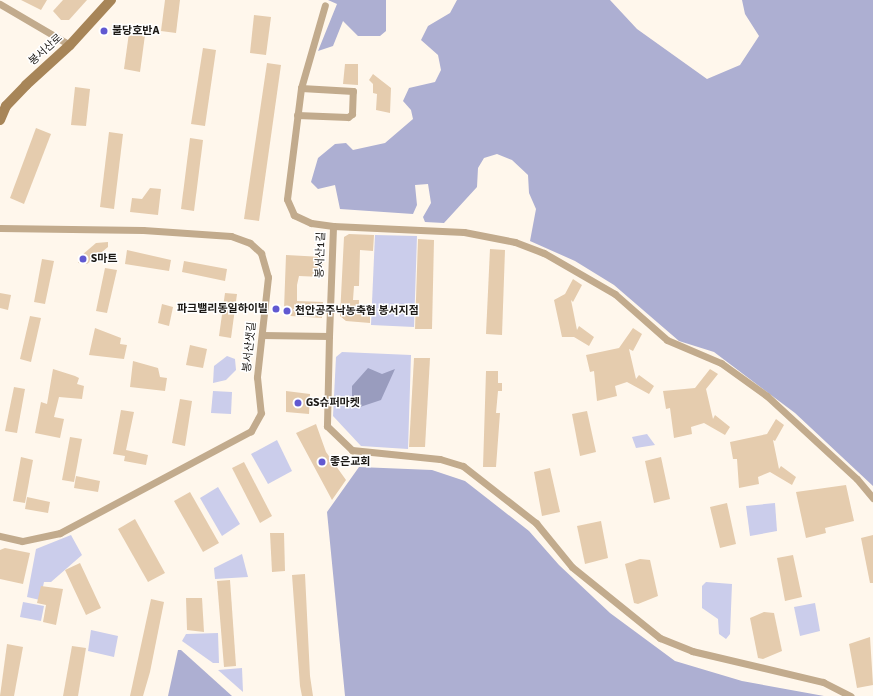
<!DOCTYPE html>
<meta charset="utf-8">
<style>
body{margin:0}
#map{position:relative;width:873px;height:696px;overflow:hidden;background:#fff7ec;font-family:Signika,"Noto Sans KR",sans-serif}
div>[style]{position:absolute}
.green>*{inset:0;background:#cbcdeb}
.forest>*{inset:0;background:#adafd2}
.water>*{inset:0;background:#999cbe}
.building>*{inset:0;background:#e5ccae}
.street>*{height:7px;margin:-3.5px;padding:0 3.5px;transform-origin:3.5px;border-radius:3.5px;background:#c2ab8d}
.secondary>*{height:10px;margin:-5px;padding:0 5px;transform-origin:5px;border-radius:5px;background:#a78558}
.dots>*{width:11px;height:11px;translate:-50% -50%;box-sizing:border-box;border:2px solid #fff;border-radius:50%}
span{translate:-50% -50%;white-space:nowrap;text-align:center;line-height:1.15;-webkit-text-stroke:3px #fff;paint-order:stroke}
.poi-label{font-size:11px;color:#1c1915;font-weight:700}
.left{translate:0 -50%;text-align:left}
.right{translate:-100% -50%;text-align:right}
.street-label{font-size:11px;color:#1c1915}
</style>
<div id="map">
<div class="green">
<div style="clip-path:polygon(375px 235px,417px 236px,414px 327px,371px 325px)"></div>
<div style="clip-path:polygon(342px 352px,411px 355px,408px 449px,361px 446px,333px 416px,336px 357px)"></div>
<div style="clip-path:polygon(227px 356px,235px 359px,236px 370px,226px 380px,213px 383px,214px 366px)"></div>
<div style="clip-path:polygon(213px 391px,232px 392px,231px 414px,211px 413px)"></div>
<div style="clip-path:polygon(647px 434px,655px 445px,636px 448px,632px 437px)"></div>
<div style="clip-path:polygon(277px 440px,292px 471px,268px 484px,251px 454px)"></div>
<div style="clip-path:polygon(218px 487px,240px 524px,222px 536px,200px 498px)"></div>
<div style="clip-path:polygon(775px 503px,777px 531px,750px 536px,746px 506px)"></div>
<div style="clip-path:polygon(71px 535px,82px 555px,51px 582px,44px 582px,40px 600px,27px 597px,36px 549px)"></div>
<div style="clip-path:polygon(242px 554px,248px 577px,215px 579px,214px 568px)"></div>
<div style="clip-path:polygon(706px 582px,732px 584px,730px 634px,726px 639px,719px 634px,718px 619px,702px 608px,702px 586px)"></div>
<div style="clip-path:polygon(23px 602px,44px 606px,41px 621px,20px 617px)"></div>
<div style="clip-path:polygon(815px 603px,820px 631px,800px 636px,794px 607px)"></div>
<div style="clip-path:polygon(91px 630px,118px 636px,114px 657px,88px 651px)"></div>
<div style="clip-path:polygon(218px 633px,219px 663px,213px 663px,182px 641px,186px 634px)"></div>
<div style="clip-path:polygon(242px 668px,243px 692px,218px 670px)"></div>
</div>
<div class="forest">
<div style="clip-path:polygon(328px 0,386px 0,386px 31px,380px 36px,358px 36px,343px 21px,333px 46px,318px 51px,337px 4px)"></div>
<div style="clip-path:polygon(457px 0,610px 0,637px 29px,707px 79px,740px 65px,759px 36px,745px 14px,742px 0,873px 0,873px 486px,795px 413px,714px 352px,679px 341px,614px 285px,575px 261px,530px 241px,536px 209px,529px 193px,528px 175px,512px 160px,497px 154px,484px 158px,478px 168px,477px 187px,444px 223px,425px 222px,423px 217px,431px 203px,428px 184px,415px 185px,417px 205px,413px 214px,340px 209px,335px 185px,318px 189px,311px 182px,318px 158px,335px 144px,346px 143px,353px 150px,385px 143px,413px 119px,411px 110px,403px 101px,409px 88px,435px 82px,441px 70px,438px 55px,421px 40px,428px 26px,450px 13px)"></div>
<div style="clip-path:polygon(359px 467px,432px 470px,465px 481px,529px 531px,559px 565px,610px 613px,675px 661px,742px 681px,824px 696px,345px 696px,327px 512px)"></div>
<div style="clip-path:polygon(178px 650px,181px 650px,232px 696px,168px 696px)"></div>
</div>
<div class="water">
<div style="clip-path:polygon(368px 368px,382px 374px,395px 369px,381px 400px,360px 407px,352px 397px,352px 386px)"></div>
</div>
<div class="building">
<div style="clip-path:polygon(21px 0,47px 0,41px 10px)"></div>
<div style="clip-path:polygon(63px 0,87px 0,69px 20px,61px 20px,53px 11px)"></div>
<div style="clip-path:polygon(165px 0,180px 0,176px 33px,161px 31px)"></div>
<div style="clip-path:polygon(254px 15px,271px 17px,266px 55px,250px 53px)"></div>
<div style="clip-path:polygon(129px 33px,145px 35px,140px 72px,124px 69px)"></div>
<div style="clip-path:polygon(203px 48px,216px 50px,205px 126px,191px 124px)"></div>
<div style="clip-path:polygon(267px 63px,281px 65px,259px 221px,244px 219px)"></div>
<div style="clip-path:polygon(345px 64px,358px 64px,358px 85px,343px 84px)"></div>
<div style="clip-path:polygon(373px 74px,391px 88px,390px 113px,376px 110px,377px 94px,373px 93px,373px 84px,369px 80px)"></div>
<div style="clip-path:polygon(75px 87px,90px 89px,86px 126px,71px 125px)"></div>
<div style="clip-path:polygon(36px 128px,51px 134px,24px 204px,10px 198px)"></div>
<div style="clip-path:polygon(109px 132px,123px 134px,114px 209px,100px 207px)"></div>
<div style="clip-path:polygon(190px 138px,203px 140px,194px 211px,181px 209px)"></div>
<div style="clip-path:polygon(150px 188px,161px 189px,158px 215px,130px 212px,132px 198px,142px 199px)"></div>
<div style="clip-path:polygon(349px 234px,374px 235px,373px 251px,360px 250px,359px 286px,354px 286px,353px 300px,359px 300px,359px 309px,370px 309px,370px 323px,346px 321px,340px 316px,344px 237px)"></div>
<div style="clip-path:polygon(418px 239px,434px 240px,432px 329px,415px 329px)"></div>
<div style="clip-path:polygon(108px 242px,108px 247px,87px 264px,78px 263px,82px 255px,96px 243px)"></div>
<div style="clip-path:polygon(490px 249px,505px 250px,502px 335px,486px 334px)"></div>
<div style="clip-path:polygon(127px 250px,171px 260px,169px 271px,125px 264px)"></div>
<div style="clip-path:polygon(286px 255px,323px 257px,322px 277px,299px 276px,297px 285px,297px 301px,323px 302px,322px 318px,291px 316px,284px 309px)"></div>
<div style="clip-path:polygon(42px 259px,54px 261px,45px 304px,34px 302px)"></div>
<div style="clip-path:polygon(184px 261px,227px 269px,225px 281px,182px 272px)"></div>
<div style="clip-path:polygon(105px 268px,117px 270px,107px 313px,96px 311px)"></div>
<div style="clip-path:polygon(573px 279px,582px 285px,573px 302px,571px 300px,577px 330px,579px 326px,594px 337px,589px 346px,574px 337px,562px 337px,554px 300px,565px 294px)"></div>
<div style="clip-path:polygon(0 293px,11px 295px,8px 310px,0 308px)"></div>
<div style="clip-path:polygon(225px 293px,237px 294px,231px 338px,219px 336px)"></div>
<div style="clip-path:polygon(162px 304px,173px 307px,169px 326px,158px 323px)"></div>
<div style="clip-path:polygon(30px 316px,41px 318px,31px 362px,20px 359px)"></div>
<div style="clip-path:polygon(95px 328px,121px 338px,120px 344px,127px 345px,124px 359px,89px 355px)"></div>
<div style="clip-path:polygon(633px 328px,642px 334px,633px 351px,629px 349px,636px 379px,639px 375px,654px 386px,649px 394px,627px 382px,615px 386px,617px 396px,597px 401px,594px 371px,590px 372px,586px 355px,619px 348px)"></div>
<div style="clip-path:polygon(190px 345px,207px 349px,203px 368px,186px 365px)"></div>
<div style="clip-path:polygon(414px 358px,430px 358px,425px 447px,409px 447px)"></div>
<div style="clip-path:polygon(133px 361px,158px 368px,160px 377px,167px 378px,165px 391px,130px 387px)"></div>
<div style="clip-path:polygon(53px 369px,75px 376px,79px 378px,77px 384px,84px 386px,82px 399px,59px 397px,54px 417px,64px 419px,60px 438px,35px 433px,41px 402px,47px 404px)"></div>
<div style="clip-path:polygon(710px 369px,718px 374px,706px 389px,713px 419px,715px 415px,730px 427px,725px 435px,704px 423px,691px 427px,692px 434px,674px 438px,670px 408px,666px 409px,663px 391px,695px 388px)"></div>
<div style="clip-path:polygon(486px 371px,498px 371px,498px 383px,502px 383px,502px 391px,498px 391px,496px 413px,500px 413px,496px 467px,483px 467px)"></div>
<div style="clip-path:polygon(14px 387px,25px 389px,17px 433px,5px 431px)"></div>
<div style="clip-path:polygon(286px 391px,310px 394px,309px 414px,286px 412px)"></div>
<div style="clip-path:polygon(180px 399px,192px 401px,185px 446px,172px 443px)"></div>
<div style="clip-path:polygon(121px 410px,134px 412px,126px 450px,148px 455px,146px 465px,124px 461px,125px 456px,113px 454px)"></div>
<div style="clip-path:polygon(587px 411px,596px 452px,580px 456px,572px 414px)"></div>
<div style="clip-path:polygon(776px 419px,784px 425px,775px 441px,773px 440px,779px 469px,781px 466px,796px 477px,792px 485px,770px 472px,758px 477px,759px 484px,739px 488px,737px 459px,733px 459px,730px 442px,767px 434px)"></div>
<div style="clip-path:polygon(316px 424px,326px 452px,346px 480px,332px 500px,296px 433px)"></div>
<div style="clip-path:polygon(70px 437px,82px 439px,74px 482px,62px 480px)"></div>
<div style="clip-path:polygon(21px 457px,33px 460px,25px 503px,13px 501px)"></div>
<div style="clip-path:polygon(661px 457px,670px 499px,654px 503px,645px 461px)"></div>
<div style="clip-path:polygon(244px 462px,272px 516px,260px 523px,232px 468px)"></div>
<div style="clip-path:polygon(550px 468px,560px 512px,542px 516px,534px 472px)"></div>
<div style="clip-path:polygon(76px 476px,100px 481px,98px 492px,74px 488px)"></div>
<div style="clip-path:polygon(846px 485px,854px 521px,825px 528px,826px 533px,806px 538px,796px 492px)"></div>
<div style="clip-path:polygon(190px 492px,219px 543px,203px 552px,174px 501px)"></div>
<div style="clip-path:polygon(27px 497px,50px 502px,48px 513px,25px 509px)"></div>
<div style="clip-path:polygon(727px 503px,736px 544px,720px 548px,710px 507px)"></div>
<div style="clip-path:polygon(135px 519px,165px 573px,148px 582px,118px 529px)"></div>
<div style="clip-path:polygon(601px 521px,608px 558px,585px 564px,577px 526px)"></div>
<div style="clip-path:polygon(270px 533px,284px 533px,285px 571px,272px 572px)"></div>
<div style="clip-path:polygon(873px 535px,873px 583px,870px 583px,861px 538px)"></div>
<div style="clip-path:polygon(5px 548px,30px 553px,23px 584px,0 579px,0 550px)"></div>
<div style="clip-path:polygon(793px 555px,802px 597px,785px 601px,777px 558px)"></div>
<div style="clip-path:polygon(640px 559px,650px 560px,658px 596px,638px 604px,634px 603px,625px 564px)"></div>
<div style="clip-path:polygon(80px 563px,101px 608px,86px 615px,65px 570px)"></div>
<div style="clip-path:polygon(305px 574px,310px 676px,313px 696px,302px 696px,300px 686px,292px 575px)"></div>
<div style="clip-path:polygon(230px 580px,236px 666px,224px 667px,217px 581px)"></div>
<div style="clip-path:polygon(41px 586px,63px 589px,56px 625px,43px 622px,46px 605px,37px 603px)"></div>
<div style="clip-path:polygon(186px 598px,202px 598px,204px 632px,187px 630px)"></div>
<div style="clip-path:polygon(151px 599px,164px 602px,150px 672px,143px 696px,130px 696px)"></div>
<div style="clip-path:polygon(764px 612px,774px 613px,782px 651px,763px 659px,758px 658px,750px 618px)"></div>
<div style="clip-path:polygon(870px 637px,873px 685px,857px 688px,849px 644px)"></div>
<div style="clip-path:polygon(7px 644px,23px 647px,14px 696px,0 696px)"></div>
<div style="clip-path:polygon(72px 646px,86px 648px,78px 696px,63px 696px)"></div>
</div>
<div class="street">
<div style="left:0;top:4px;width:81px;rotate:30.4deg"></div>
<div style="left:297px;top:115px;width:51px;rotate:2.2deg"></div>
<div style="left:348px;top:117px;width:5px;rotate:-37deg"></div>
<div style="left:352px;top:114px;width:23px;rotate:-88deg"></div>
<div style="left:353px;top:91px;width:52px;rotate:-176.7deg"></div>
<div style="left:333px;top:226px;width:131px;rotate:2.6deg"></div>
<div style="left:464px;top:232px;width:52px;rotate:11.1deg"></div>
<div style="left:515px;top:242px;width:31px;rotate:21deg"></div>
<div style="left:544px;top:253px;width:82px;rotate:30deg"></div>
<div style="left:615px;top:294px;width:69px;rotate:41.5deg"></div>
<div style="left:667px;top:340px;width:59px;rotate:23.1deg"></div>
<div style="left:721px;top:363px;width:57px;rotate:35.7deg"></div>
<div style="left:767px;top:396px;width:122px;rotate:42.7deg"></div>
<div style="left:857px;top:479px;width:25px;rotate:50deg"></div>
<div style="left:0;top:228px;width:143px;rotate:0.8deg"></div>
<div style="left:143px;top:230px;width:88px;rotate:3.9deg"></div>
<div style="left:231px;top:236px;width:20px;rotate:20deg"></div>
<div style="left:250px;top:243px;width:15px;rotate:42deg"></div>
<div style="left:261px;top:253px;width:25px;rotate:74deg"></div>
<div style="left:268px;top:277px;width:101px;rotate:96.3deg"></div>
<div style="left:257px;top:377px;width:36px;rotate:84deg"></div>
<div style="left:261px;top:413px;width:21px;rotate:119deg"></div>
<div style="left:251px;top:431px;width:217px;rotate:151.9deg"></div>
<div style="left:60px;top:533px;width:39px;rotate:168deg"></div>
<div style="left:22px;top:541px;width:23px;rotate:-167deg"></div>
<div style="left:262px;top:335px;width:67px;rotate:0.9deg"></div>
<div style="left:329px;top:336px;width:110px;rotate:-87.9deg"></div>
<div style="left:333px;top:226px;width:22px;rotate:-172deg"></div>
<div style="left:311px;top:223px;width:19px;rotate:-155deg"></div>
<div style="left:294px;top:215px;width:17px;rotate:-114deg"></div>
<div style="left:287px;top:199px;width:112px;rotate:-82.8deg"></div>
<div style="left:301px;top:88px;width:86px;rotate:-73.9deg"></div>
<div style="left:329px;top:336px;width:90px;rotate:91.3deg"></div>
<div style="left:327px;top:426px;width:35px;rotate:44deg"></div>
<div style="left:352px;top:450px;width:88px;rotate:5.8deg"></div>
<div style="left:440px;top:459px;width:24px;rotate:17deg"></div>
<div style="left:463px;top:466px;width:93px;rotate:38deg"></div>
<div style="left:536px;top:523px;width:57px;rotate:50.7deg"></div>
<div style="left:572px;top:567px;width:113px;rotate:38.9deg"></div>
<div style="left:660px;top:638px;width:35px;rotate:22deg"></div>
<div style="left:692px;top:651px;width:135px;rotate:13.3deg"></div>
<div style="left:823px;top:682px;width:31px;rotate:27deg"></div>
</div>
<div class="secondary">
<div style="left:0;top:120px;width:15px;rotate:-67deg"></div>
<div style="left:6px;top:106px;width:29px;rotate:-46deg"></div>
<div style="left:26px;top:85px;width:59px;rotate:-42.3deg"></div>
<div style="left:70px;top:45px;width:61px;rotate:-47.7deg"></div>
</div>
<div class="dots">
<div style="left:104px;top:31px;background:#6159d1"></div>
<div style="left:83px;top:259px;background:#6159d1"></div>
<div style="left:276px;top:309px;background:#6159d1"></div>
<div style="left:287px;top:311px;background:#6159d1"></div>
<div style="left:298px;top:403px;background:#6159d1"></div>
<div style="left:322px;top:462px;background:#6159d1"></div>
</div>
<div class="poi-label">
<span class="left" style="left:112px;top:31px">불당호반A</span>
<span class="left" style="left:91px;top:259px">S마트</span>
<span class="right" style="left:268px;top:309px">파크밸리동일하이빌</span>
<span class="left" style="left:295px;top:311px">천안공주낙농축협 봉서지점</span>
<span class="left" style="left:306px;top:403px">GS슈퍼마켓</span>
<span class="left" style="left:330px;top:462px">좋은교회</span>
</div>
<div class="street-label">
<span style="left:46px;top:50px;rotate:-42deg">봉서산로</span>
<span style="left:321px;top:255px;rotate:-88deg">봉서산1길</span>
<span style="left:250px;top:347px;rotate:-84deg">봉서산샛길</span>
</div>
</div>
